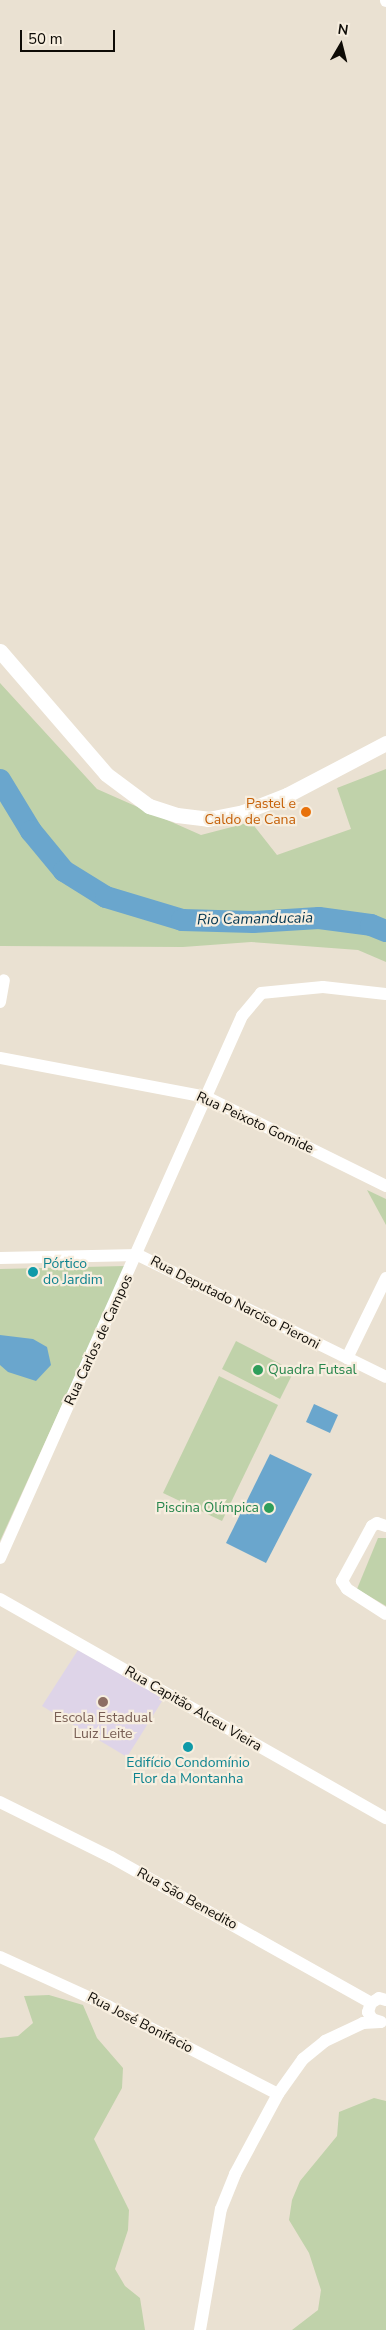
<!DOCTYPE html>
<meta charset="utf-8">
<style>
body{margin:0}
#map{position:relative;width:386px;height:2330px;overflow:hidden;background:#eae1d2;font-family:"Nunito Sans",sans-serif}
div>[style]{position:absolute}
.education>*{inset:0;background:#ded4e8}
.green>*{inset:0;background:#c0d2aa}
.water>*{inset:0;background:#6aa6cd}
.river>*{height:22px;margin:-11px;padding:0 11px;transform-origin:11px;border-radius:11px;background:#6aa6cd}
.minor>*{height:12px;margin:-6px;padding:0 6px;transform-origin:6px;border-radius:6px;background:#fff}
.major>*{height:15px;margin:-7.5px;padding:0 7.5px;transform-origin:7.5px;border-radius:7.5px;background:#fff}
.dots>*{width:14px;height:14px;translate:-50% -50%;box-sizing:border-box;border:2px solid #f7eedf;border-radius:50%}
span{translate:-50% -50%;white-space:nowrap;text-align:center;line-height:1.15;-webkit-text-stroke:4.5px #f7eedf;paint-order:stroke}
.food-label{font-size:14px;color:#c56008}
.right{translate:-100% -50%;text-align:right}
.street-label{font-size:14px;color:#0e0b06}
.culture-label{font-size:14px;color:#0d838f}
.left{translate:0 -50%;text-align:left}
.leisure-label{font-size:14px;color:#27864d}
.education-label{font-size:14px;color:#785e54}
.water-label{font-size:15px;color:#023550;font-style:italic}
.north{position:absolute;left:316px;top:20px;width:50px;height:50px;-webkit-text-stroke:4px #f7eedf;paint-order:stroke;rotate:8deg;font-size:14px;font-weight:700;line-height:20px;text-align:center;color:#0e0b06}
.north::after{content:'';display:block;margin:auto;width:18px;height:22px;background:#0e0b06;clip-path:polygon(50% 0,100% 100%,50% 72%,0 100%)}
.scale{position:absolute;left:20px;top:30px;width:95px;height:22px;box-sizing:border-box;border:2px solid #0e0b06;border-top:0;padding-left:6px;font-size:15px;line-height:18px;white-space:nowrap;color:#0e0b06;-webkit-text-stroke:4px #f7eedf;paint-order:stroke}
</style>
<div id="map">
<div class="education">
<div style="clip-path:polygon(78px 1650px,164px 1698px,127px 1757px,42px 1706px)"></div>
</div>
<div class="green">
<div style="clip-path:polygon(0 683px,97px 789px,201px 835px,251px 822px,277px 855px,351px 829px,337px 788px,386px 769px,386px 962px,358px 950px,251px 942px,183px 947px,0 946px)"></div>
<div style="clip-path:polygon(367px 1190px,386px 1199px,386px 1225px)"></div>
<div style="clip-path:polygon(125px 1266px,41px 1451px,0 1541px,0 1269px)"></div>
<div style="clip-path:polygon(236px 1341px,294px 1371px,280px 1399px,222px 1369px)"></div>
<div style="clip-path:polygon(219px 1376px,278px 1405px,222px 1521px,163px 1493px)"></div>
<div style="clip-path:polygon(378px 1538px,386px 1538px,386px 1606px,357px 1589px)"></div>
<div style="clip-path:polygon(49px 1995px,83px 2005px,97px 2038px,123px 2068px,122px 2088px,94px 2139px,129px 2210px,128px 2230px,115px 2269px,125px 2286px,140px 2298px,145px 2330px,0 2330px,0 2038px,18px 2036px,33px 2023px,24px 1996px)"></div>
<div style="clip-path:polygon(374px 2098px,386px 2101px,386px 2330px,292px 2330px,318px 2310px,321px 2290px,309px 2253px,289px 2220px,292px 2200px,300px 2181px,337px 2136px,339px 2112px)"></div>
</div>
<div class="water">
<div style="clip-path:polygon(0 1335px,33px 1339px,47px 1347px,51px 1365px,36px 1381px,8px 1372px,0 1365px)"></div>
<div style="clip-path:polygon(314px 1404px,338px 1415px,330px 1433px,306px 1422px)"></div>
<div style="clip-path:polygon(270px 1454px,312px 1474px,266px 1563px,226px 1543px)"></div>
</div>
<div class="river">
<div style="left:0;top:780px;width:60px;rotate:58.7deg"></div>
<div style="left:31px;top:831px;width:52px;rotate:50.5deg"></div>
<div style="left:64px;top:871px;width:49px;rotate:31.8deg"></div>
<div style="left:106px;top:897px;width:79px;rotate:16.8deg"></div>
<div style="left:182px;top:920px;width:71px;rotate:1.6deg"></div>
<div style="left:253px;top:922px;width:66px;rotate:-3.5deg"></div>
<div style="left:319px;top:918px;width:52px;rotate:7.7deg"></div>
<div style="left:371px;top:925px;width:16px;rotate:22deg"></div>
</div>
<div class="minor">
<div style="left:386px;top:0;width:1px;rotate:90deg"></div>
<div style="left:0;top:1002px;width:22px;rotate:-80deg"></div>
<div style="left:0;top:1058px;width:210px;rotate:10.7deg"></div>
<div style="left:206px;top:1097px;width:201px;rotate:26.3deg"></div>
<div style="left:0;top:1258px;width:138px;rotate:-1.2deg"></div>
<div style="left:138px;top:1255px;width:276px;rotate:26.2deg"></div>
<div style="left:347px;top:1358px;width:89px;rotate:-64deg"></div>
<div style="left:386px;top:1526px;width:9px;rotate:-162deg"></div>
<div style="left:377px;top:1523px;width:6px;rotate:149deg"></div>
<div style="left:372px;top:1526px;width:63px;rotate:118.6deg"></div>
<div style="left:342px;top:1581px;width:9px;rotate:58deg"></div>
<div style="left:347px;top:1589px;width:46px;rotate:32.7deg"></div>
<div style="left:0;top:1558px;width:594px;rotate:-65.94deg"></div>
<div style="left:242px;top:1016px;width:30px;rotate:-50deg"></div>
<div style="left:261px;top:993px;width:62px;rotate:-5.5deg"></div>
<div style="left:323px;top:987px;width:63px;rotate:6.3deg"></div>
<div style="left:0;top:1599px;width:444px;rotate:29.6deg"></div>
<div style="left:0;top:1802px;width:124px;rotate:26.4deg"></div>
<div style="left:111px;top:1857px;width:298px;rotate:29.3deg"></div>
<div style="left:0;top:1957px;width:119px;rotate:24.4deg"></div>
<div style="left:108px;top:2006px;width:191px;rotate:27.4deg"></div>
<div style="left:381px;top:2022px;width:9px;rotate:-162deg"></div>
<div style="left:372px;top:2019px;width:8px;rotate:-120deg"></div>
<div style="left:368px;top:2012px;width:9px;rotate:-72deg"></div>
<div style="left:371px;top:2003px;width:9px;rotate:-32deg"></div>
<div style="left:379px;top:1998px;width:7px;rotate:16deg"></div>
<div style="left:200px;top:2330px;width:123px;rotate:-80.2deg"></div>
<div style="left:221px;top:2209px;width:38px;rotate:-68deg"></div>
<div style="left:235px;top:2174px;width:91px;rotate:-61.7deg"></div>
<div style="left:278px;top:2094px;width:43px;rotate:-54.5deg"></div>
<div style="left:303px;top:2059px;width:28px;rotate:-39deg"></div>
<div style="left:325px;top:2041px;width:42px;rotate:-25.3deg"></div>
<div style="left:363px;top:2023px;width:17px;rotate:-3deg"></div>
</div>
<div class="major">
<div style="left:0;top:651px;width:162px;rotate:49.2deg"></div>
<div style="left:106px;top:774px;width:54px;rotate:36.7deg"></div>
<div style="left:149px;top:806px;width:29px;rotate:18deg"></div>
<div style="left:177px;top:815px;width:31px;rotate:7deg"></div>
<div style="left:208px;top:819px;width:36px;rotate:-11deg"></div>
<div style="left:243px;top:812px;width:47px;rotate:-21.1deg"></div>
<div style="left:287px;top:795px;width:112px;rotate:-27.7deg"></div>
</div>
<div class="dots">
<div style="left:306px;top:812px;background:#e8710a"></div>
<div style="left:33px;top:1272px;background:#0f9aa8"></div>
<div style="left:258px;top:1370px;background:#2e9e5b"></div>
<div style="left:269px;top:1508px;background:#2e9e5b"></div>
<div style="left:103px;top:1702px;background:#8d6e63"></div>
<div style="left:188px;top:1747px;background:#0f9aa8"></div>
</div>
<div class="food-label">
<span class="right" style="left:296px;top:812px">Pastel e<br>Caldo de Cana</span>
</div>
<div class="street-label">
<span style="left:255px;top:1123px;rotate:25deg">Rua Peixoto Gomide</span>
<span style="left:235px;top:1303px;rotate:27deg">Rua Deputado Narciso Pieroni</span>
<span style="left:99px;top:1340px;rotate:-65deg">Rua Carlos de Campos</span>
<span style="left:193px;top:1709px;rotate:30deg">Rua Capitão Alceu Vieira</span>
<span style="left:187px;top:1899px;rotate:29deg">Rua São Benedito</span>
<span style="left:140px;top:2023px;rotate:27deg">Rua José Bonifacio</span>
</div>
<div class="culture-label">
<span class="left" style="left:43px;top:1272px">Pórtico<br>do Jardim</span>
<span style="left:188px;top:1771px">Edifício Condomínio<br>Flor da Montanha</span>
</div>
<div class="leisure-label">
<span class="left" style="left:268px;top:1370px">Quadra Futsal</span>
<span class="right" style="left:259px;top:1508px">Piscina Olímpica</span>
</div>
<div class="education-label">
<span style="left:103px;top:1726px">Escola Estadual<br>Luiz Leite</span>
</div>
<div class="water-label">
<span style="left:255px;top:919px;rotate:-1deg">Rio Camanducaia</span>
</div>
<div class="north">N</div>
<div class="scale">50 m</div>
</div>
